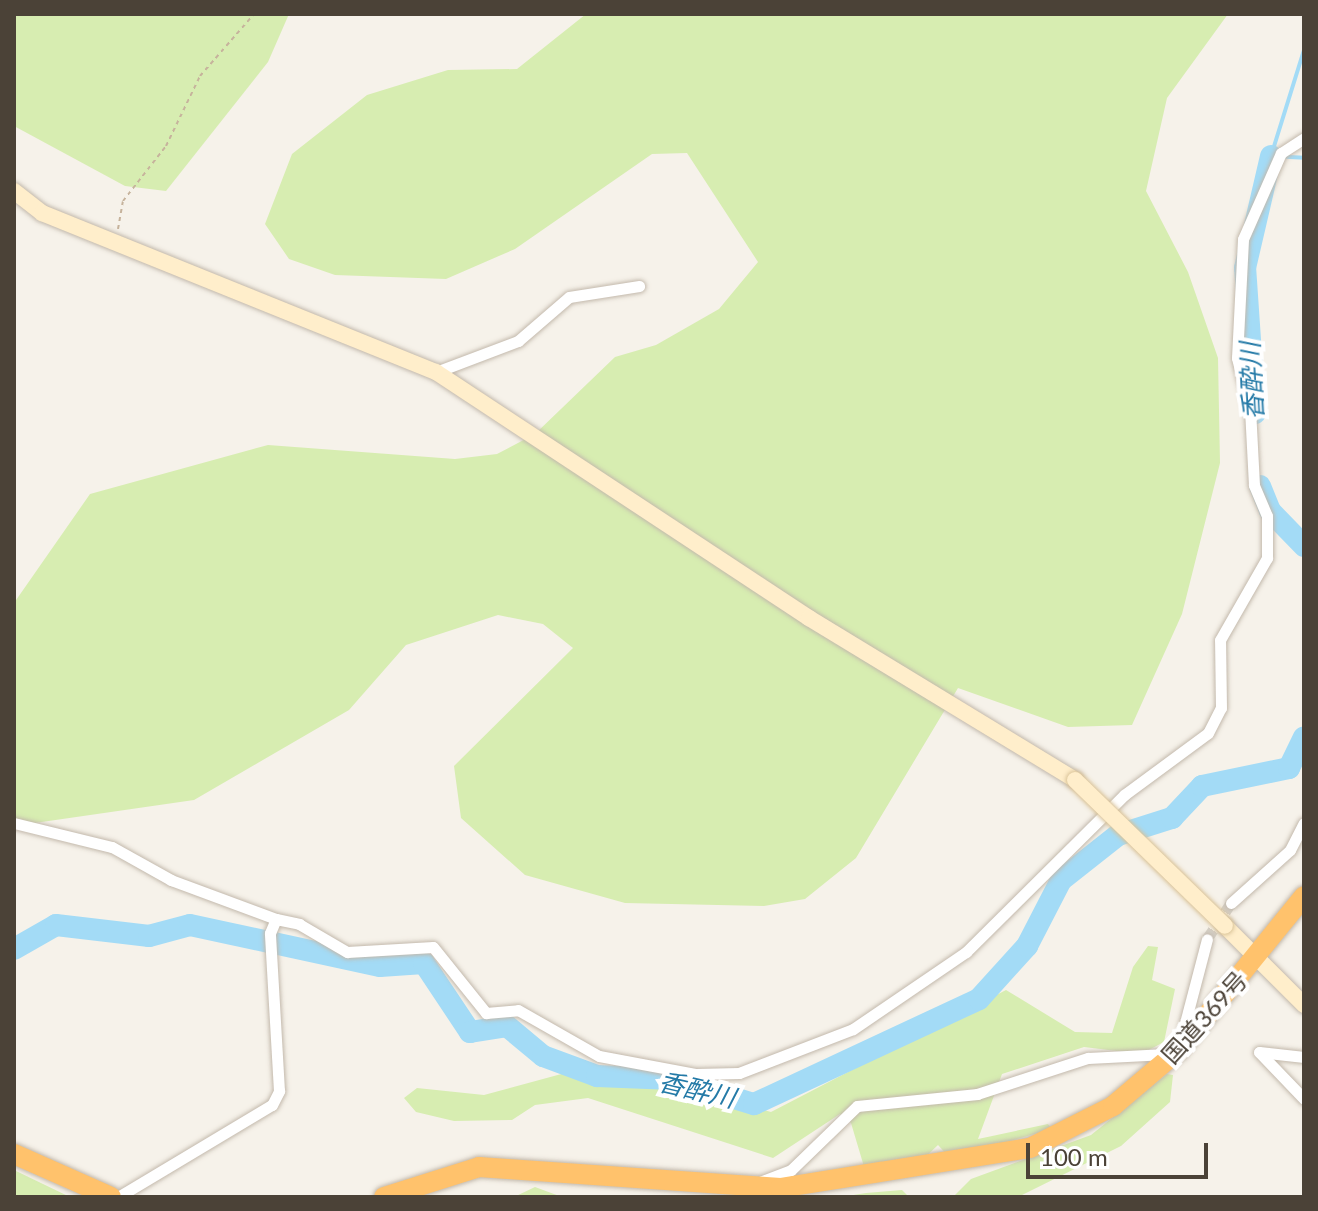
<!DOCTYPE html>
<meta charset="utf-8">
<style>
body{margin:0}
#map{position:relative;width:1318px;height:1211px;overflow:hidden;background:#f6f2ea;font-family:Lato,"Noto Sans JP",sans-serif}
div>[style]{position:absolute}
.green>*{inset:0;background:#d7edb1}
.stream>*{height:4px;margin:-2px;padding:0 2px;transform-origin:2px;border-radius:2px;background:#a3dbf6}
.river>*{height:22px;margin:-11px;padding:0 11px;transform-origin:11px;border-radius:11px;background:#a3dbf6}
.street-tunnel>*{height:11px;margin-top:-5.5px;transform-origin:0;background:repeating-linear-gradient(90deg,#d4cfc6 0 11px,transparent 0 16.5px)}
.path>*{height:2px;margin-top:-1px;transform-origin:0;background:repeating-linear-gradient(90deg,#c6b39c 0 4px,transparent 0 8px)}
.roads{filter:drop-shadow(0 0 2px #c3b9ac) drop-shadow(0 0 2px #c3b9ac)}
.street>*{height:11px;margin:-5.5px;padding:0 5.5px;transform-origin:5.5px;border-radius:5.5px;background:#fff}
.secondary>*{height:16px;margin:-8px;padding:0 8px;transform-origin:8px;border-radius:8px;background:#ffeecb}
.highway>*{height:20px;margin:-10px;padding:0 10px;transform-origin:10px;border-radius:10px;background:#ffc26c}
.bridges{filter:drop-shadow(0 0 2px #d9c297) drop-shadow(0 0 2px #d9c297)}
.secondary-bridge>*{height:16px;margin:-8px;padding:0 8px;transform-origin:8px;border-radius:8px;background:#ffeecb}
span{translate:-50% -50%;white-space:nowrap;text-align:center;line-height:1.15;-webkit-text-stroke:8px #fff;paint-order:stroke}
.street-label{font-size:24px;color:#4b4237}
.water-label{font-size:26px;color:#247aa7;font-style:italic}
.frame{position:absolute;inset:0;border:16px solid #4b4237;pointer-events:none}
.scale{position:absolute;left:1026px;top:1143px;width:182px;height:36px;box-sizing:border-box;border:4px solid #4b4237;border-top:0;padding-left:10px;font-size:24px;line-height:28px;white-space:nowrap;color:#4b4237;-webkit-text-stroke:6px #fff;paint-order:stroke}
</style>
<div id="map">
<div class="green">
<div style="clip-path:polygon(14px 14px,289px 14px,268px 62px,166px 191px,125px 186px,14px 126px)"></div>
<div style="clip-path:polygon(586px 14px,1228px 14px,1167px 98px,1146px 191px,1188px 272px,1218px 358px,1220px 463px,1182px 614px,1132px 725px,1068px 727px,958px 688px,856px 858px,805px 899px,764px 906px,625px 903px,525px 875px,461px 818px,454px 766px,573px 648px,543px 624px,498px 615px,406px 645px,349px 710px,194px 800px,14px 826px,14px 603px,90px 494px,268px 445px,455px 459px,497px 454px,535px 434px,615px 357px,656px 345px,719px 309px,758px 262px,687px 153px,652px 154px,515px 249px,446px 279px,335px 275px,289px 259px,265px 224px,292px 154px,367px 95px,448px 70px,517px 69px)"></div>
<div style="clip-path:polygon(1148px 946px,1158px 947px,1152px 980px,1175px 989px,1164px 1042px,1141px 1054px,1084px 1047px,1002px 1074px,978px 1139px,1048px 1124px,1052px 1129px,950px 1158px,938px 1145px,919px 1163px,865px 1170px,851px 1123px,840px 1114px,773px 1158px,588px 1098px,535px 1105px,512px 1120px,454px 1121px,416px 1112px,404px 1098px,417px 1088px,484px 1095px,565px 1073px,677px 1087px,771px 1112px,1006px 990px,1075px 1032px,1112px 1033px,1133px 967px)"></div>
<div style="clip-path:polygon(1167px 1074px,1173px 1075px,1170px 1102px,1121px 1146px,1018px 1197px,953px 1197px,971px 1179px,1091px 1135px)"></div>
<div style="clip-path:polygon(14px 1170px,70px 1197px,14px 1197px)"></div>
<div style="clip-path:polygon(535px 1187px,562px 1197px,514px 1197px)"></div>
<div style="clip-path:polygon(902px 1190px,909px 1197px,841px 1197px,866px 1193px)"></div>
</div>
<div class="stream">
<div style="left:1304px;top:50px;width:111px;rotate:107.3deg"></div>
<div style="left:1271px;top:156px;width:33px;rotate:3deg"></div>
</div>
<div class="river">
<div style="left:1255px;top:413px;width:145px;rotate:-93.9deg"></div>
<div style="left:1245px;top:268px;width:115px;rotate:-76.9deg"></div>
<div style="left:1260px;top:486px;width:27px;rotate:68deg"></div>
<div style="left:1270px;top:511px;width:49px;rotate:45.8deg"></div>
<div style="left:14px;top:949px;width:48px;rotate:-29.7deg"></div>
<div style="left:56px;top:925px;width:94px;rotate:6.7deg"></div>
<div style="left:149px;top:936px;width:42px;rotate:-15deg"></div>
<div style="left:190px;top:925px;width:194px;rotate:12.2deg"></div>
<div style="left:380px;top:966px;width:44px;rotate:-3.9deg"></div>
<div style="left:424px;top:963px;width:83px;rotate:56.3deg"></div>
<div style="left:470px;top:1032px;width:37px;rotate:-9deg"></div>
<div style="left:507px;top:1026px;width:47px;rotate:39.8deg"></div>
<div style="left:543px;top:1056px;width:58px;rotate:20.3deg"></div>
<div style="left:597px;top:1076px;width:76px;rotate:2.3deg"></div>
<div style="left:673px;top:1079px;width:85px;rotate:17.2deg"></div>
<div style="left:754px;top:1104px;width:248px;rotate:-25deg"></div>
<div style="left:979px;top:999px;width:72px;rotate:-47.8deg"></div>
<div style="left:1027px;top:946px;width:74px;rotate:-62.7deg"></div>
<div style="left:1061px;top:880px;width:73px;rotate:-38.3deg"></div>
<div style="left:1118px;top:835px;width:57px;rotate:-17.5deg"></div>
<div style="left:1172px;top:818px;width:44px;rotate:-46.8deg"></div>
<div style="left:1202px;top:786px;width:89px;rotate:-11.7deg"></div>
<div style="left:1289px;top:768px;width:34px;rotate:-64deg"></div>
</div>
<div class="street-tunnel">
<div style="left:1207px;top:939px;width:43px;rotate:-56.3deg"></div>
</div>
<div class="path">
<div style="left:118px;top:229px;width:28px;rotate:-80deg"></div>
<div style="left:123px;top:201px;width:70px;rotate:-52deg"></div>
<div style="left:166px;top:146px;width:78px;rotate:-64.1deg"></div>
<div style="left:200px;top:76px;width:82px;rotate:-48.9deg"></div>
</div>
<div class="roads">
<div class="street">
<div style="left:436px;top:372px;width:88px;rotate:-20.7deg"></div>
<div style="left:518px;top:341px;width:67px;rotate:-40.8deg"></div>
<div style="left:569px;top:297px;width:71px;rotate:-8.9deg"></div>
<div style="left:14px;top:823px;width:101px;rotate:13.8deg"></div>
<div style="left:112px;top:847px;width:68px;rotate:29.2deg"></div>
<div style="left:171px;top:880px;width:112px;rotate:20.4deg"></div>
<div style="left:1231px;top:903px;width:79px;rotate:-41.9deg"></div>
<div style="left:1290px;top:850px;width:30px;rotate:-63deg"></div>
<div style="left:1180px;top:1042px;width:106px;rotate:-75.3deg"></div>
<div style="left:1304px;top:1057px;width:45px;rotate:-173.7deg"></div>
<div style="left:1259px;top:1052px;width:65px;rotate:46.2deg"></div>
<div style="left:760px;top:1182px;width:33px;rotate:-21deg"></div>
<div style="left:791px;top:1170px;width:92px;rotate:-44.1deg"></div>
<div style="left:857px;top:1106px;width:121px;rotate:-5.7deg"></div>
<div style="left:977px;top:1094px;width:117px;rotate:-18deg"></div>
<div style="left:1088px;top:1058px;width:78px;rotate:-2.9deg"></div>
<div style="left:118px;top:1197px;width:179px;rotate:-30.9deg"></div>
<div style="left:272px;top:1105px;width:16px;rotate:-63deg"></div>
<div style="left:279px;top:1091px;width:158px;rotate:-93.3deg"></div>
<div style="left:270px;top:933px;width:15px;rotate:-67deg"></div>
<div style="left:276px;top:919px;width:24px;rotate:12deg"></div>
<div style="left:299px;top:924px;width:56px;rotate:30.3deg"></div>
<div style="left:347px;top:952px;width:86px;rotate:-3.3deg"></div>
<div style="left:433px;top:947px;width:85px;rotate:51.2deg"></div>
<div style="left:486px;top:1013px;width:32px;rotate:-5deg"></div>
<div style="left:518px;top:1010px;width:93px;rotate:29.6deg"></div>
<div style="left:599px;top:1056px;width:99px;rotate:10.5deg"></div>
<div style="left:696px;top:1074px;width:43px;rotate:-1.3deg"></div>
<div style="left:739px;top:1073px;width:122px;rotate:-21.1deg"></div>
<div style="left:853px;top:1029px;width:137px;rotate:-34.3deg"></div>
<div style="left:966px;top:952px;width:223px;rotate:-44.8deg"></div>
<div style="left:1124px;top:795px;width:104px;rotate:-36.4deg"></div>
<div style="left:1208px;top:733px;width:28px;rotate:-63deg"></div>
<div style="left:1221px;top:708px;width:68px;rotate:-90.8deg"></div>
<div style="left:1220px;top:640px;width:95px;rotate:-60.2deg"></div>
<div style="left:1267px;top:558px;width:42px;rotate:-90deg"></div>
<div style="left:1267px;top:516px;width:34px;rotate:-113deg"></div>
<div style="left:1254px;top:485px;width:76px;rotate:-93deg"></div>
<div style="left:1250px;top:409px;width:53px;rotate:-104.3deg"></div>
<div style="left:1237px;top:358px;width:119px;rotate:-87.1deg"></div>
<div style="left:1243px;top:239px;width:94px;rotate:-66.2deg"></div>
<div style="left:1281px;top:153px;width:27px;rotate:-33deg"></div>
</div>
<div class="secondary">
<div style="left:14px;top:191px;width:36px;rotate:38deg"></div>
<div style="left:42px;top:213px;width:425px;rotate:22deg"></div>
<div style="left:436px;top:372px;width:447px;rotate:33.4deg"></div>
<div style="left:809px;top:618px;width:311px;rotate:31.3deg"></div>
<div style="left:1225px;top:926px;width:112px;rotate:45deg"></div>
</div>
<div class="highway">
<div style="left:14px;top:1154px;width:106px;rotate:23.9deg"></div>
<div style="left:384px;top:1197px;width:100px;rotate:-17.5deg"></div>
<div style="left:479px;top:1167px;width:302px;rotate:4deg"></div>
<div style="left:780px;top:1188px;width:253px;rotate:-9.1deg"></div>
<div style="left:1030px;top:1148px;width:93px;rotate:-26.8deg"></div>
<div style="left:1113px;top:1106px;width:87px;rotate:-40.3deg"></div>
<div style="left:1179px;top:1050px;width:198px;rotate:-50.9deg"></div>
</div>
</div>
<div class="bridges">
<div class="secondary-bridge">
<div style="left:1075px;top:780px;width:209px;rotate:44.2deg"></div>
</div>
</div>
<div class="street-label">
<span style="left:1204px;top:1017px;rotate:-48deg">国道369号</span>
</div>
<div class="water-label">
<span style="left:1252px;top:381px;rotate:-93deg">香酔川</span>
<span style="left:697px;top:1090px;rotate:13deg">香酔川</span>
</div>
<div class="frame"></div>
<div class="scale">100 m</div>
</div>
